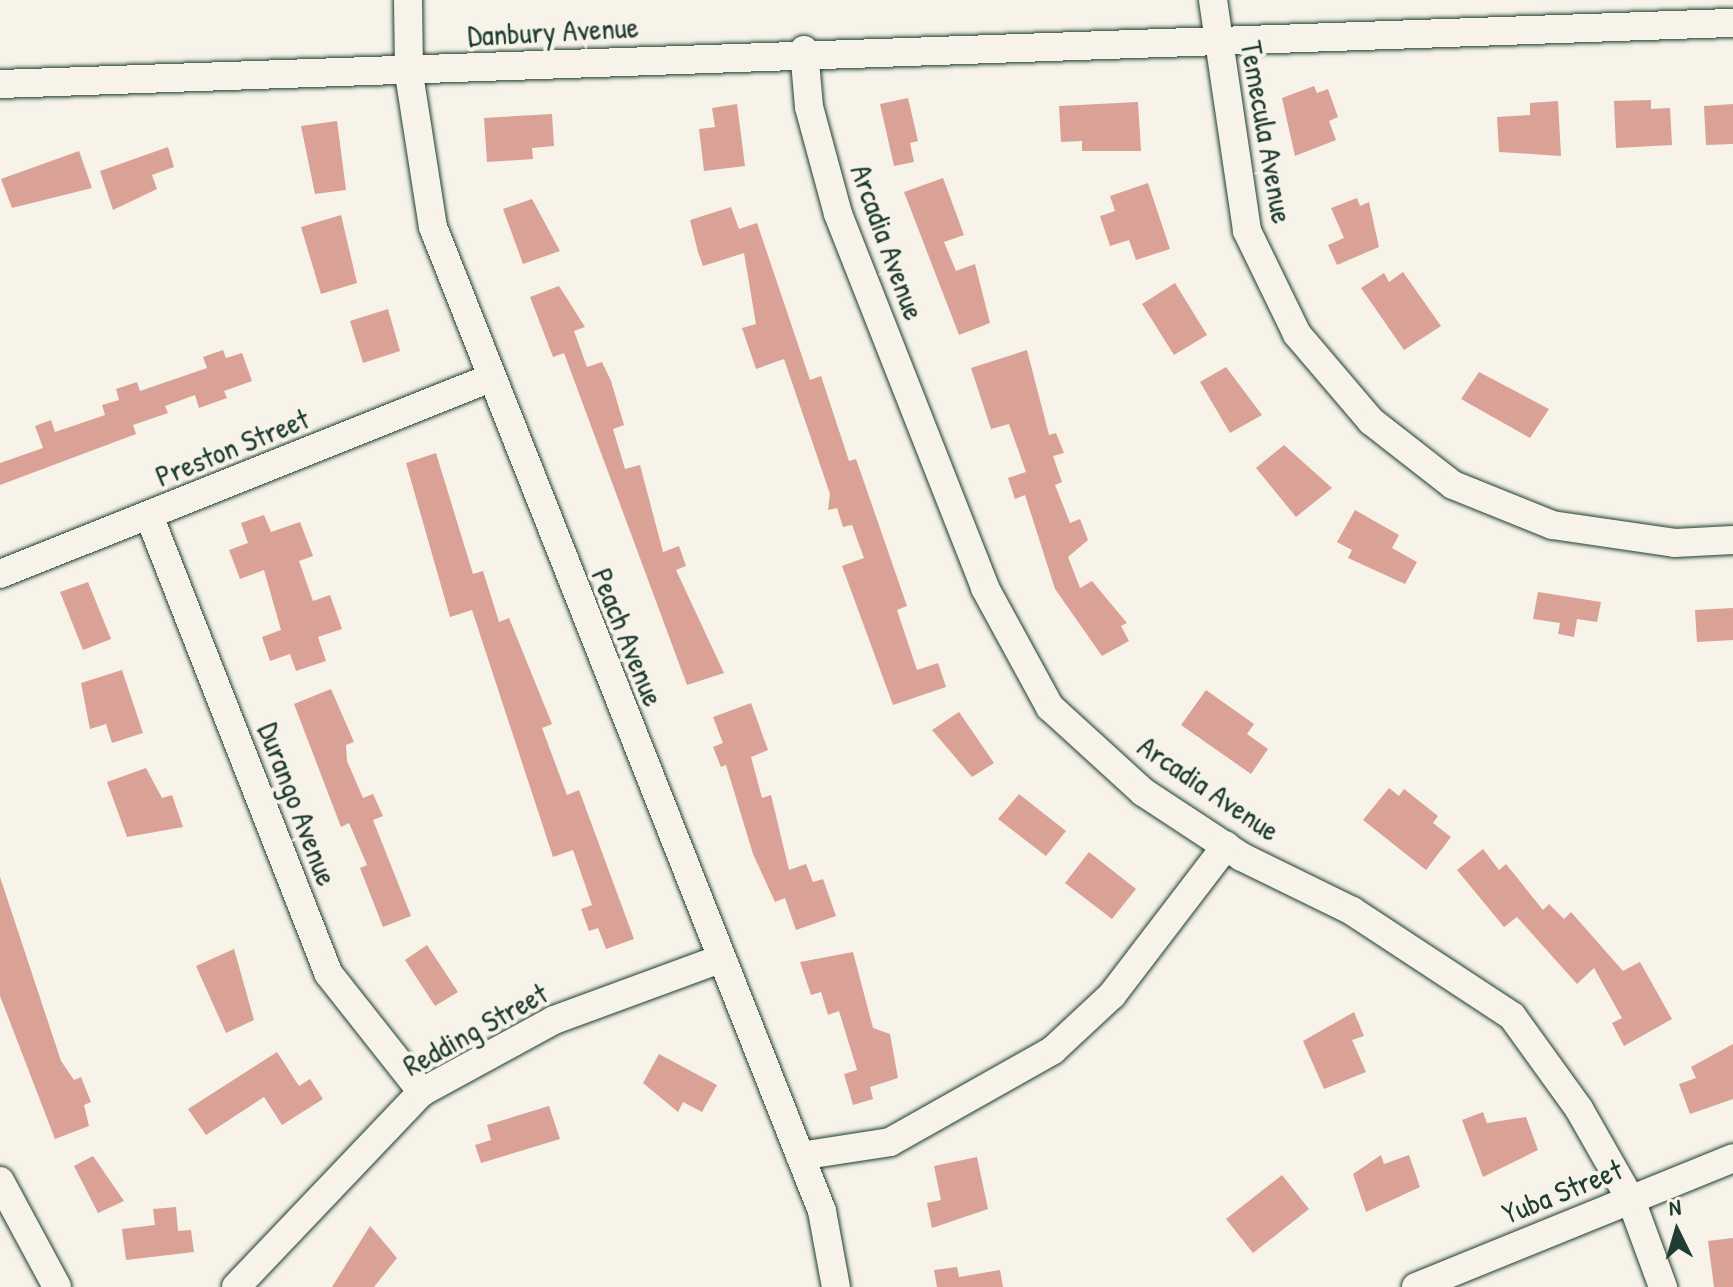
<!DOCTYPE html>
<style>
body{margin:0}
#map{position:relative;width:1733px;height:1287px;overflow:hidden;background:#f7f3e8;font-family:"Patrick Hand",sans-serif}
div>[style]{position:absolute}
.building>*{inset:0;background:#daa197}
.roads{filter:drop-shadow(0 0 2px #1f3d34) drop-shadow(0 0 2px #1f3d34)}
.minor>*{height:28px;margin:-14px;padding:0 14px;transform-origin:14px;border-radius:14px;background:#f7f3e8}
span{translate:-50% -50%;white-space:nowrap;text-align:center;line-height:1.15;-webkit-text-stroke:8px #f7f3e8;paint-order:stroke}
.street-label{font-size:30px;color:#1f3d34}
.north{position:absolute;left:1637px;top:1191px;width:80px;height:80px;-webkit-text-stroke:6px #f7f3e8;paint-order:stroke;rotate:355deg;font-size:22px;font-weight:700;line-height:32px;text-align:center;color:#1f3d34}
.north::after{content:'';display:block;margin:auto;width:28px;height:36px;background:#1f3d34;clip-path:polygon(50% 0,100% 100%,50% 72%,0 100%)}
</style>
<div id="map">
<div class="building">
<div style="clip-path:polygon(1314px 86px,1317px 93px,1328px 89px,1338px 117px,1329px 121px,1336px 140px,1295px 156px,1282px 98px)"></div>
<div style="clip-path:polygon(908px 98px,918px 141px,910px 143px,914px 162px,894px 166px,880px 104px)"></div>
<div style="clip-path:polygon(1651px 100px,1651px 109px,1670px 108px,1672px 145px,1616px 148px,1614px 101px)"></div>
<div style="clip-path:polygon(1558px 101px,1561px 156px,1499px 152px,1497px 117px,1530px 115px,1530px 103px)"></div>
<div style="clip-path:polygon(1138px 102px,1141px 151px,1082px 151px,1082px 141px,1061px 142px,1059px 106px)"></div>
<div style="clip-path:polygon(737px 104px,745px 166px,704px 171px,699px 129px,715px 127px,712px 108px)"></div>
<div style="clip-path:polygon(1733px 104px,1733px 144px,1706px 145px,1704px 106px)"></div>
<div style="clip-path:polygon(552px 114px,554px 146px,532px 148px,533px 159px,487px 162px,484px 118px)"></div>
<div style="clip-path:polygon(337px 121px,346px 190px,315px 194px,301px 126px)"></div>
<div style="clip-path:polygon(168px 147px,174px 167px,152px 175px,157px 189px,113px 210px,100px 171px)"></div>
<div style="clip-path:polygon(79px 151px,92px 188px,12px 208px,1px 179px)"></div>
<div style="clip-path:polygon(943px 178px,964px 235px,944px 242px,956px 271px,975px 264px,990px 323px,959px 335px,904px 192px)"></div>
<div style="clip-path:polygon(1148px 183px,1170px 249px,1136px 260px,1129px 240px,1110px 246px,1100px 216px,1115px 211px,1110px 196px)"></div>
<div style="clip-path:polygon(1357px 198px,1360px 206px,1369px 202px,1379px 247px,1337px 265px,1328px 245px,1344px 238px,1331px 208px)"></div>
<div style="clip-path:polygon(532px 199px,560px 251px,523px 264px,503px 209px)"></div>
<div style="clip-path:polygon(731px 207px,739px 229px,757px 223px,810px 380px,821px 376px,849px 461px,856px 459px,907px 606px,897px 610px,917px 670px,938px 663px,946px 687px,893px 705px,842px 566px,864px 558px,852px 525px,843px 527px,837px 508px,828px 510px,830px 494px,784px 359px,756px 369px,742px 328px,756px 324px,744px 253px,703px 266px,698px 252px,690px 220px)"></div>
<div style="clip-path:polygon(341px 215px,357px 283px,321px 294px,301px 227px)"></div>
<div style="clip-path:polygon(1403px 272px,1441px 326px,1404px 350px,1361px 288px,1384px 273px,1389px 282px)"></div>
<div style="clip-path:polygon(1175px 283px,1207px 335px,1174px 355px,1142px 304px)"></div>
<div style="clip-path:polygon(559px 286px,585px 327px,574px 331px,587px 367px,602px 362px,611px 381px,624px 425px,613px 429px,625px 469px,640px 465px,663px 552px,679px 546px,686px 566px,676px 570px,724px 673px,687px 685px,564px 353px,553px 357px,530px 297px)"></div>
<div style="clip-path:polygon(388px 309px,400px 351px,363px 363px,350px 321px)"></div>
<div style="clip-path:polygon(223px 350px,226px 358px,242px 353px,252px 381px,224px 391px,227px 398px,199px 408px,195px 395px,165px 406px,168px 413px,133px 425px,136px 434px,0 485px,0 463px,43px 448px,35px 426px,51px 420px,55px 432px,105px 415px,102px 405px,119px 400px,116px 389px,137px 382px,140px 391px,207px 368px,203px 357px)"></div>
<div style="clip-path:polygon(1027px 350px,1049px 435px,1056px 433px,1064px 453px,1053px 456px,1062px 482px,1055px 485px,1070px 523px,1080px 519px,1088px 540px,1068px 557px,1080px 588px,1092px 581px,1127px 623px,1121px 626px,1129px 641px,1102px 656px,1055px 589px,1025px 495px,1015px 499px,1008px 478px,1026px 472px,1009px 424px,991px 429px,971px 368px)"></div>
<div style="clip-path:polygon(1226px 367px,1262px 415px,1230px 433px,1200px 382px)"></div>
<div style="clip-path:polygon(1479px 372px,1549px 409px,1530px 438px,1461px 399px)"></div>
<div style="clip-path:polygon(1284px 445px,1332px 488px,1296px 517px,1256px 468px)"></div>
<div style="clip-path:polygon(436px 453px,473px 574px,483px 571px,499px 622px,509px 618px,552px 724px,542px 728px,567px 795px,579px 790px,634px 939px,606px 949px,598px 928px,589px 931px,581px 909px,592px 905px,573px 850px,553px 857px,472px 610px,450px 617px,406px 463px)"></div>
<div style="clip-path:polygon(1355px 510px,1399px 535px,1392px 548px,1417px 562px,1405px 584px,1348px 558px,1352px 550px,1337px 542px)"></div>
<div style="clip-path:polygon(264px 515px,271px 532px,300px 522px,313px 556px,299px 561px,313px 601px,330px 595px,342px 629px,318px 637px,326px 661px,296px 671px,290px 654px,270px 661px,262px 637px,281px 630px,264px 570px,240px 579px,229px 550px,248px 543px,241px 523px)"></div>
<div style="clip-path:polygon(88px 582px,111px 639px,83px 650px,60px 592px)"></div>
<div style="clip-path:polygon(1538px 592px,1601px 602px,1597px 622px,1577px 619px,1574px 637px,1558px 634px,1560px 623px,1533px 619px)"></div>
<div style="clip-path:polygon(1733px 608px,1733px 640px,1697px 642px,1695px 610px)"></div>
<div style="clip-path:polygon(122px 670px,143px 733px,112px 743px,106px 724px,90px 729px,81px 683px)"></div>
<div style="clip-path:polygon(331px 689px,354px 742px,346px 745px,347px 761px,363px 798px,373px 794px,383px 816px,373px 820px,411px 916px,383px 927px,360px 868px,367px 865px,349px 823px,341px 827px,294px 704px)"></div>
<div style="clip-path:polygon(1206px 690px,1254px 724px,1247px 734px,1268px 749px,1251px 774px,1181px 725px)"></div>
<div style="clip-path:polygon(751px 703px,768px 750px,751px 757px,762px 798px,771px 795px,789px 870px,806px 864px,813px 882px,823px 879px,836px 916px,796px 930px,785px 898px,775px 902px,753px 854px,726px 765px,721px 767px,713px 747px,723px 743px,713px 717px)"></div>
<div style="clip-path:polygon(959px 712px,994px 763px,972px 777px,932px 730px)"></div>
<div style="clip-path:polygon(146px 768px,162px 798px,172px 795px,183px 827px,127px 837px,107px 782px)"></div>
<div style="clip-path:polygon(1389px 788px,1399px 796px,1404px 789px,1438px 816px,1433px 823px,1451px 837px,1426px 870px,1363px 820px)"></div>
<div style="clip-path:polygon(1019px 794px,1066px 831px,1046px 856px,998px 819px)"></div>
<div style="clip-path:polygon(1483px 849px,1499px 870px,1506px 864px,1543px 910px,1549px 904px,1564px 919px,1571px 912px,1623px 971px,1640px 962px,1672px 1019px,1624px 1046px,1612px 1023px,1622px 1018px,1594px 968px,1577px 984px,1517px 917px,1504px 927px,1457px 870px)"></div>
<div style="clip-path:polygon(1089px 852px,1136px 889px,1112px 919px,1065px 883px)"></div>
<div style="clip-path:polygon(0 877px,61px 1061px,74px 1080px,81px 1077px,91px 1102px,84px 1105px,89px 1126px,55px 1139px,0 996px)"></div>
<div style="clip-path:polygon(427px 945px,458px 992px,435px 1006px,405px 960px)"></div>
<div style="clip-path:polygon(234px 949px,254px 1020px,226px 1033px,196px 966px)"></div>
<div style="clip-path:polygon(853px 952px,873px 1028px,890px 1034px,898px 1078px,870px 1087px,873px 1099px,853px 1105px,844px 1074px,857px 1070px,839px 1011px,828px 1015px,821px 992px,811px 995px,800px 962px)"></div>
<div style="clip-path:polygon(1354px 1012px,1364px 1036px,1352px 1040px,1366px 1072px,1324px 1089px,1303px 1041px)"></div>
<div style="clip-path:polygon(1733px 1044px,1733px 1099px,1690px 1114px,1679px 1084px,1696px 1078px,1691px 1067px)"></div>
<div style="clip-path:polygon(277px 1052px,299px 1086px,310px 1079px,323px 1099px,282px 1125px,264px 1097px,206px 1135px,188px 1109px)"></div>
<div style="clip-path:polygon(659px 1054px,717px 1085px,702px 1112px,683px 1102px,678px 1112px,643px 1083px)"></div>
<div style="clip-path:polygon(549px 1106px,560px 1139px,481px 1163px,475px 1145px,491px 1140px,487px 1125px)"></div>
<div style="clip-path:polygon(1483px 1112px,1487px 1123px,1526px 1117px,1538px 1150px,1483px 1177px,1462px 1120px)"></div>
<div style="clip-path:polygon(1381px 1155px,1384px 1164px,1409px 1155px,1420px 1187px,1366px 1212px,1353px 1174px)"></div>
<div style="clip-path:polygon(93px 1156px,124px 1201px,98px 1213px,74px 1166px)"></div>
<div style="clip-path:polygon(977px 1157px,988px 1209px,932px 1228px,927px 1203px,941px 1200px,934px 1166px)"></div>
<div style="clip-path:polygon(1282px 1175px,1309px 1209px,1253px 1253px,1226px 1219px)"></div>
<div style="clip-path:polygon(176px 1207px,178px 1231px,191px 1230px,194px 1252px,126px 1260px,122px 1229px,155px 1225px,153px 1209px)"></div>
<div style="clip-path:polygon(370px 1226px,397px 1258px,374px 1287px,332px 1287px)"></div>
<div style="clip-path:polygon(1733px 1238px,1733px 1287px,1714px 1287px,1708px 1241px)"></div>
<div style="clip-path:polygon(957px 1267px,959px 1277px,1000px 1270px,1003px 1287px,937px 1287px,934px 1270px)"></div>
</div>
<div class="roads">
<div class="minor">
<div style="left:408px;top:0;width:74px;rotate:89.2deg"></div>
<div style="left:409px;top:74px;width:155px;rotate:81.1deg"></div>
<div style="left:433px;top:227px;width:1058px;rotate:68.43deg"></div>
<div style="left:822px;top:1211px;width:77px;rotate:79.6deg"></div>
<div style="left:1213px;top:0;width:233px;rotate:81.6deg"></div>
<div style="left:1247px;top:231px;width:114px;rotate:64.1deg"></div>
<div style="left:1297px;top:334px;width:114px;rotate:49.6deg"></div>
<div style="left:1371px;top:421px;width:104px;rotate:38deg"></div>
<div style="left:1453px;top:485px;width:107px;rotate:22deg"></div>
<div style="left:1552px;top:525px;width:124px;rotate:8.3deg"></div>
<div style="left:1675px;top:543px;width:58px;rotate:-3deg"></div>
<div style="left:804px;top:50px;width:57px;rotate:85deg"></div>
<div style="left:809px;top:107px;width:111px;rotate:74.8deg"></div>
<div style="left:838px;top:214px;width:402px;rotate:68.5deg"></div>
<div style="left:985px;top:588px;width:136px;rotate:61.4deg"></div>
<div style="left:1050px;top:707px;width:126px;rotate:42.4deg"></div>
<div style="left:1143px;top:792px;width:118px;rotate:33.3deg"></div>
<div style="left:1242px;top:857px;width:123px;rotate:26.1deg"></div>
<div style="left:1352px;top:911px;width:191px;rotate:33.3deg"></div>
<div style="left:1512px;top:1016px;width:115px;rotate:54.2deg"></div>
<div style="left:1579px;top:1109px;width:105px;rotate:60.3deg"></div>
<div style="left:1631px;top:1200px;width:93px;rotate:69.8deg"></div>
<div style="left:0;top:84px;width:1734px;rotate:-2.02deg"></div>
<div style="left:150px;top:518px;width:489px;rotate:68.6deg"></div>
<div style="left:328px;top:973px;width:152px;rotate:51.7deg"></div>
<div style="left:0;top:574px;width:526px;rotate:-21.78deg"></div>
<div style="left:800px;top:1156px;width:91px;rotate:-8.8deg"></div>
<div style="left:890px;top:1142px;width:187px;rotate:-29.4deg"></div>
<div style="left:1053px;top:1050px;width:81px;rotate:-43deg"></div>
<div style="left:1112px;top:995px;width:188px;rotate:-52.6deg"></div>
<div style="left:0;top:1181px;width:120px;rotate:61.7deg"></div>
<div style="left:236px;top:1287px;width:269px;rotate:-46.4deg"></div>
<div style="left:422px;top:1092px;width:150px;rotate:-28.6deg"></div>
<div style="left:554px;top:1020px;width:177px;rotate:-20.2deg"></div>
<div style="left:1416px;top:1287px;width:342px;rotate:-22.1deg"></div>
</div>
</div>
<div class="street-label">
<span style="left:553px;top:31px;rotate:-3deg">Danbury Avenue</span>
<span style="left:1267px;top:132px;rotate:80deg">Temecula Avenue</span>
<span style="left:888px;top:242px;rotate:70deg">Arcadia Avenue</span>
<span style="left:232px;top:447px;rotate:-22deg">Preston Street</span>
<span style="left:628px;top:637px;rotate:68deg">Peach Avenue</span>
<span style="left:1209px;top:788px;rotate:34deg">Arcadia Avenue</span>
<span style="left:298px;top:804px;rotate:69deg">Durango Avenue</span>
<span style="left:475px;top:1029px;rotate:-29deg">Redding Street</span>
<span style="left:1562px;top:1191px;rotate:-22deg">Yuba Street</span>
</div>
<div class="north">N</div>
</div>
